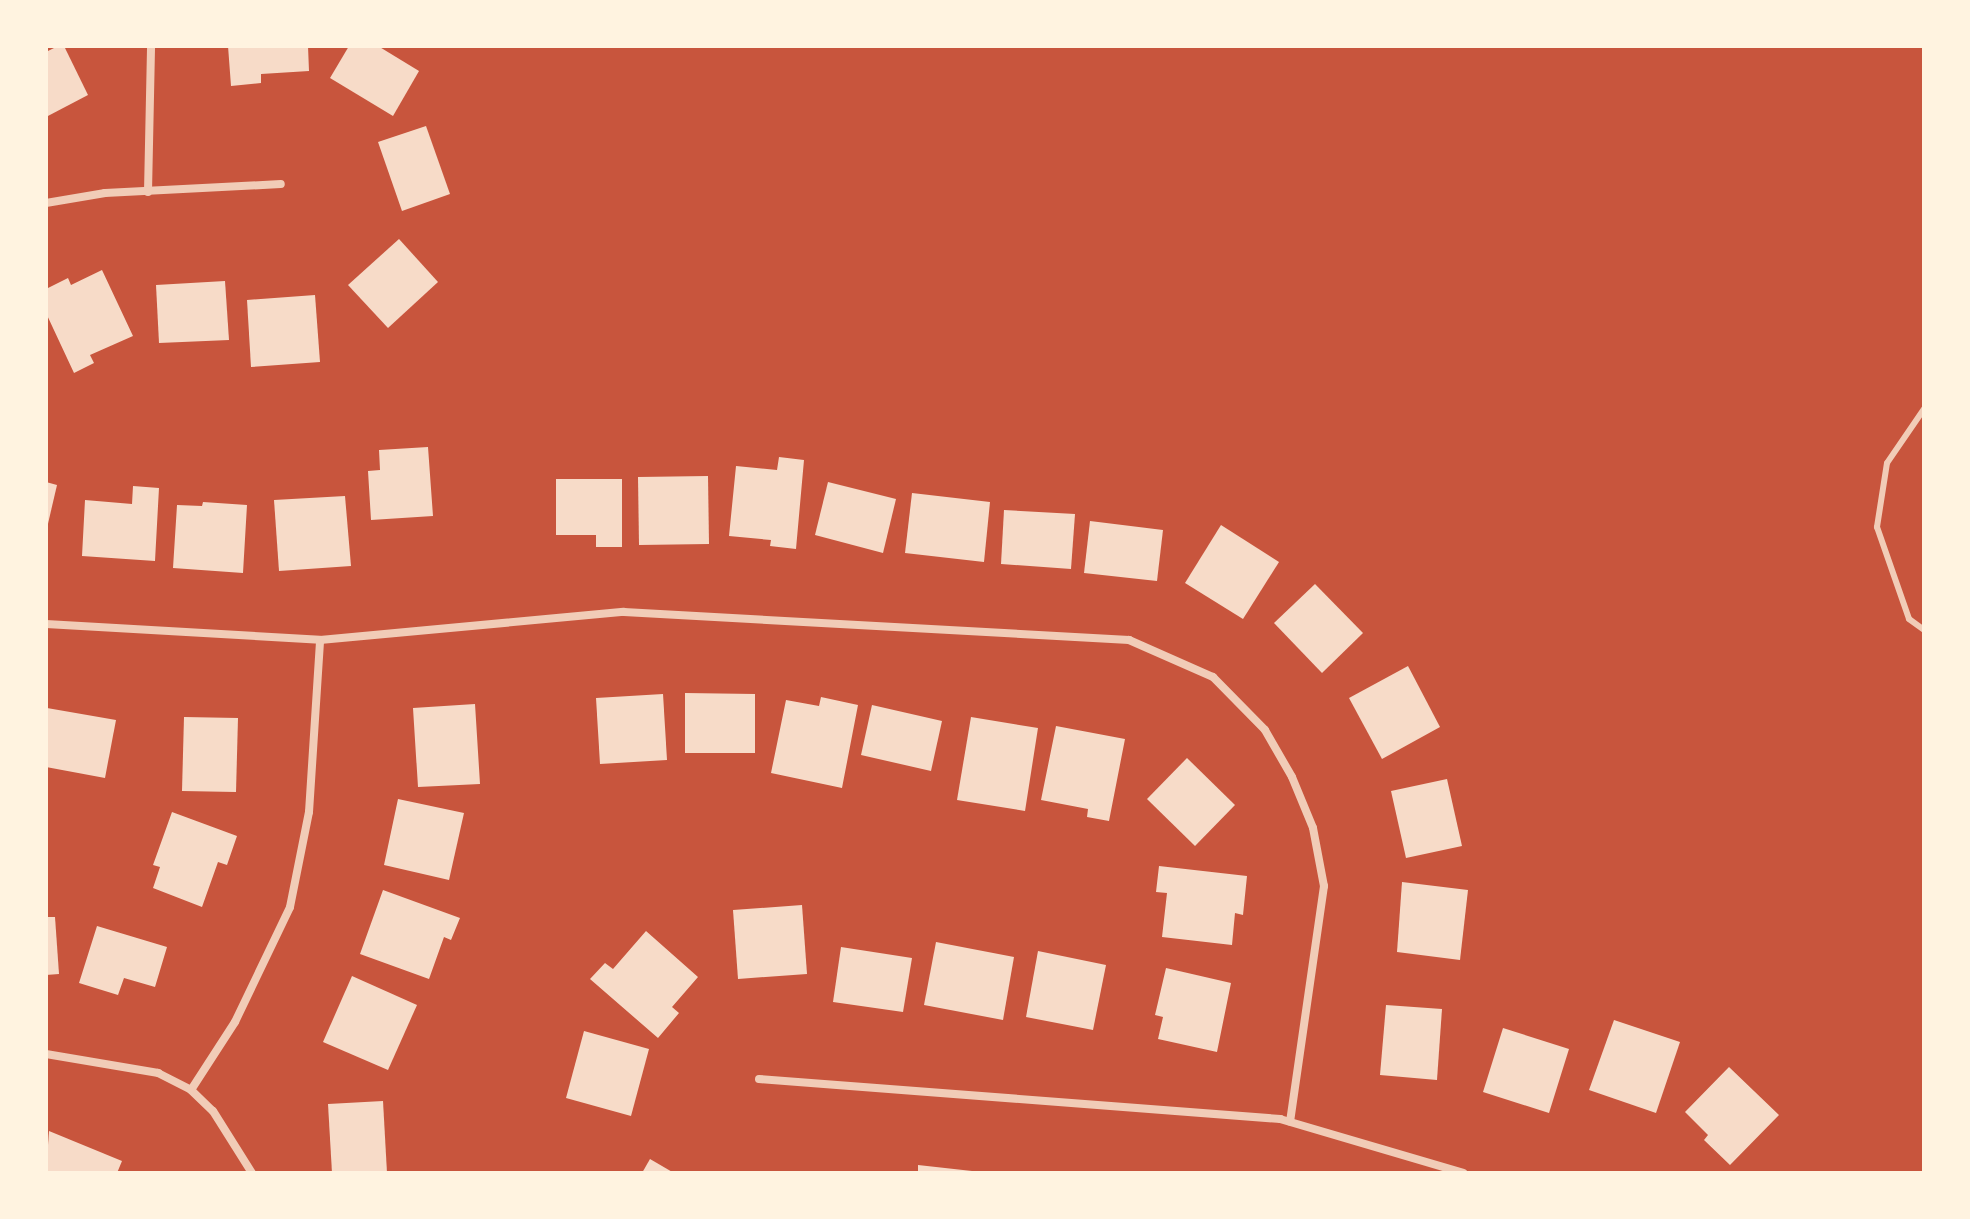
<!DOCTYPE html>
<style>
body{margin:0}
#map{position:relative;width:1970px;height:1219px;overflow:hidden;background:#c8553d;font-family:"Space Grotesk",sans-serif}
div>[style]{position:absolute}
.building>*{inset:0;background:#f7dbc8}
.service>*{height:6px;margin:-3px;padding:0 3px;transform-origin:3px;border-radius:3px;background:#f1ccb7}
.minor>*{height:8px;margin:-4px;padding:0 4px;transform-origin:4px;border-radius:4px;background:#f1ccb7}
span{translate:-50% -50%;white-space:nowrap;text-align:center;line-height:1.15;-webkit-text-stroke:7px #fff3e0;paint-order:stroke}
.frame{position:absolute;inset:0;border:48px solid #fff3e0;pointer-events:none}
</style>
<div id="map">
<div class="building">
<div style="clip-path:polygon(58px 46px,64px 46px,88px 95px,46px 117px,46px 52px)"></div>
<div style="clip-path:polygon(228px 46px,308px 46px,309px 71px,261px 74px,261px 83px,231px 86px)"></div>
<div style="clip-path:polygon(349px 46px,378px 46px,419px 71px,393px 116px,330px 78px)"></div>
<div style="clip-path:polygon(426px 126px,450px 194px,402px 211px,378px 142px)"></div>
<div style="clip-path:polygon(399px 239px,438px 282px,388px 328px,348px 285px)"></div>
<div style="clip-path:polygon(102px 270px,133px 336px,90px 355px,94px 363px,74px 373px,46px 313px,46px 289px,68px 278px,71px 285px)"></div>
<div style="clip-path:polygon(225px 281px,229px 340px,159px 343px,156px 285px)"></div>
<div style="clip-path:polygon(315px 295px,320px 362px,251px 367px,247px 300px)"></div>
<div style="clip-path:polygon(428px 447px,433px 516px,371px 520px,368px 471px,380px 470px,379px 450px)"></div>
<div style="clip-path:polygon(779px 457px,804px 460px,796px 549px,770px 546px,771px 540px,729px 536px,736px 466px,777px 470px)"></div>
<div style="clip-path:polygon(708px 476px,709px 544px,639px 545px,638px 477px)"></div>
<div style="clip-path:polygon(556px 479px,622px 479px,622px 547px,596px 547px,596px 535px,556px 535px)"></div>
<div style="clip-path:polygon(46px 482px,57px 485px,47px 528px,46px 528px)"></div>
<div style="clip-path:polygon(828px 482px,896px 499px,883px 553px,815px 535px)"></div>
<div style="clip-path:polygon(133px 486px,159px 488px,155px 561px,82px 556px,85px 500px,132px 504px)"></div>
<div style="clip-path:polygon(912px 493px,990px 502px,984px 562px,905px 553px)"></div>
<div style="clip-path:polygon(345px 496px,351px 566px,279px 571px,274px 500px)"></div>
<div style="clip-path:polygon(203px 502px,247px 505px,243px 573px,173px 568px,177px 505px,202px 506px)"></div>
<div style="clip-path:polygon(1004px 510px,1075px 514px,1071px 569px,1001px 564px)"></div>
<div style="clip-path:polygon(1090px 521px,1163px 530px,1157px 581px,1084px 573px)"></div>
<div style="clip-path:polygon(1221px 525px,1279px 562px,1243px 619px,1185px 583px)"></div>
<div style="clip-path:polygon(1315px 584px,1363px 633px,1322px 673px,1274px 623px)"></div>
<div style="clip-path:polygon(1408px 666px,1440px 727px,1382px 759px,1349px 698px)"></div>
<div style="clip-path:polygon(685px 693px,755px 694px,755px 753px,685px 753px)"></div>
<div style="clip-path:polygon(663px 694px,667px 760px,600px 764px,596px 698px)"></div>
<div style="clip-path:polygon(821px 697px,858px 705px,842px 788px,771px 773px,786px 700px,819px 706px)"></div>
<div style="clip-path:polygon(475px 704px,480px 784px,418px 787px,413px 708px)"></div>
<div style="clip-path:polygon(872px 705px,942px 721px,931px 771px,861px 755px)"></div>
<div style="clip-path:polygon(47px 708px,116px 720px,105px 778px,46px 767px)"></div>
<div style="clip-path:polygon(184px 717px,238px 718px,236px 792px,182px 791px)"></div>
<div style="clip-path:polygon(971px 717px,1038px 728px,1025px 811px,957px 800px)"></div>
<div style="clip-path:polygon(1056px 726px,1125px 739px,1109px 821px,1087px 817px,1088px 809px,1041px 800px)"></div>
<div style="clip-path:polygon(1187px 758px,1235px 805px,1195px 846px,1147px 799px)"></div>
<div style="clip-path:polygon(1447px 779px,1462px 846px,1406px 858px,1391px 791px)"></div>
<div style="clip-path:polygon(398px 799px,464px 813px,449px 880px,384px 865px)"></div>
<div style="clip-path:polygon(172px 812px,237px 836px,227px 865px,218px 862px,202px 907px,153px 888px,160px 867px,153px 865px)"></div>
<div style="clip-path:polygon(1159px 866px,1247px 876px,1243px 915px,1235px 913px,1232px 945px,1162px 937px,1167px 893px,1156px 892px)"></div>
<div style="clip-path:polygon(1402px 882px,1468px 890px,1460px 960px,1397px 952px)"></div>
<div style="clip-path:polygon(383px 890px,460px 918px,451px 940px,444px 937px,429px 979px,360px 954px)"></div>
<div style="clip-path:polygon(802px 905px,807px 974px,738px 979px,733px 910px)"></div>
<div style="clip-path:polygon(46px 917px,55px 917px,59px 974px,46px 975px)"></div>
<div style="clip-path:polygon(97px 926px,167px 947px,155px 987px,124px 978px,118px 995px,79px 983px)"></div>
<div style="clip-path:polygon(646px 931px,698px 977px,672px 1007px,679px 1013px,658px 1038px,590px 979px,605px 963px,613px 969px)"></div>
<div style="clip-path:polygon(936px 942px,1014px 957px,1003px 1020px,924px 1005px)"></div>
<div style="clip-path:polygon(841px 947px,912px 958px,903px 1012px,833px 1002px)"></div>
<div style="clip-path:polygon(1038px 951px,1106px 965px,1093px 1030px,1026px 1017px)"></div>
<div style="clip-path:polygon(1166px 968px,1231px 983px,1217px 1052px,1158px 1039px,1163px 1017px,1155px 1015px)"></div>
<div style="clip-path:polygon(352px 976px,417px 1005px,388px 1070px,323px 1042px)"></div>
<div style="clip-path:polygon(1386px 1005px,1442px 1009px,1437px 1080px,1380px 1075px)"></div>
<div style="clip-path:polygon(1614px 1020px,1680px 1042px,1656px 1113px,1589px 1090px)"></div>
<div style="clip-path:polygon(1503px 1028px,1569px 1049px,1549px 1113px,1483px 1092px)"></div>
<div style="clip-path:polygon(584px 1031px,649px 1049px,631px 1116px,566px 1098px)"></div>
<div style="clip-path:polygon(1729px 1067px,1779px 1115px,1730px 1165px,1704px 1140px,1708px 1135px,1685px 1112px)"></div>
<div style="clip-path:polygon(383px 1101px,387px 1173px,332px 1173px,328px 1104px)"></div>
<div style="clip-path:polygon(49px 1131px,122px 1161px,117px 1173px,46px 1173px)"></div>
<div style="clip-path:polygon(650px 1159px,674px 1173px,642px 1173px)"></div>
<div style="clip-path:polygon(918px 1165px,972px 1171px,972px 1173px,918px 1173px)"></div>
</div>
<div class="service">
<div style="left:1924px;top:409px;width:65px;rotate:124.4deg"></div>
<div style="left:1887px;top:463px;width:65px;rotate:98.9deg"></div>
<div style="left:1877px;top:527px;width:97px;rotate:70.8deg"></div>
<div style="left:1909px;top:619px;width:19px;rotate:36deg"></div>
</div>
<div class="minor">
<div style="left:148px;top:192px;width:146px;rotate:-88.8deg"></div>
<div style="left:46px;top:203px;width:60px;rotate:-9.6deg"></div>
<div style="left:105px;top:193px;width:176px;rotate:-2.9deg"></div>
<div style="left:46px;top:624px;width:274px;rotate:3.3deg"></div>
<div style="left:320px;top:640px;width:305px;rotate:-5.3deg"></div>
<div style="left:624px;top:612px;width:506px;rotate:3.17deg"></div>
<div style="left:1129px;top:640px;width:92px;rotate:23.8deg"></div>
<div style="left:1213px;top:677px;width:74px;rotate:45.5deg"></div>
<div style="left:1265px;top:730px;width:54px;rotate:60.1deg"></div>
<div style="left:1292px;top:777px;width:55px;rotate:67.6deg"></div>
<div style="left:1313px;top:828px;width:59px;rotate:79.3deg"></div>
<div style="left:1324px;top:886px;width:238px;rotate:98.2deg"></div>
<div style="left:46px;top:1054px;width:114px;rotate:9.6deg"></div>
<div style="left:158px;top:1073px;width:37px;rotate:27deg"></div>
<div style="left:191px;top:1090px;width:30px;rotate:44deg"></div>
<div style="left:213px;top:1111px;width:73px;rotate:57.8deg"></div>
<div style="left:759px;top:1079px;width:523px;rotate:4.39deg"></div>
<div style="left:1280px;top:1119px;width:191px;rotate:16.4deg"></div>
<div style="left:191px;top:1090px;width:81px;rotate:-57.1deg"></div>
<div style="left:235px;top:1022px;width:127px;rotate:-64.4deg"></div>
<div style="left:290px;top:907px;width:97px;rotate:-78.7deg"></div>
<div style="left:309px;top:812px;width:172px;rotate:-86.3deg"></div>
</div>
<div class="frame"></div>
</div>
